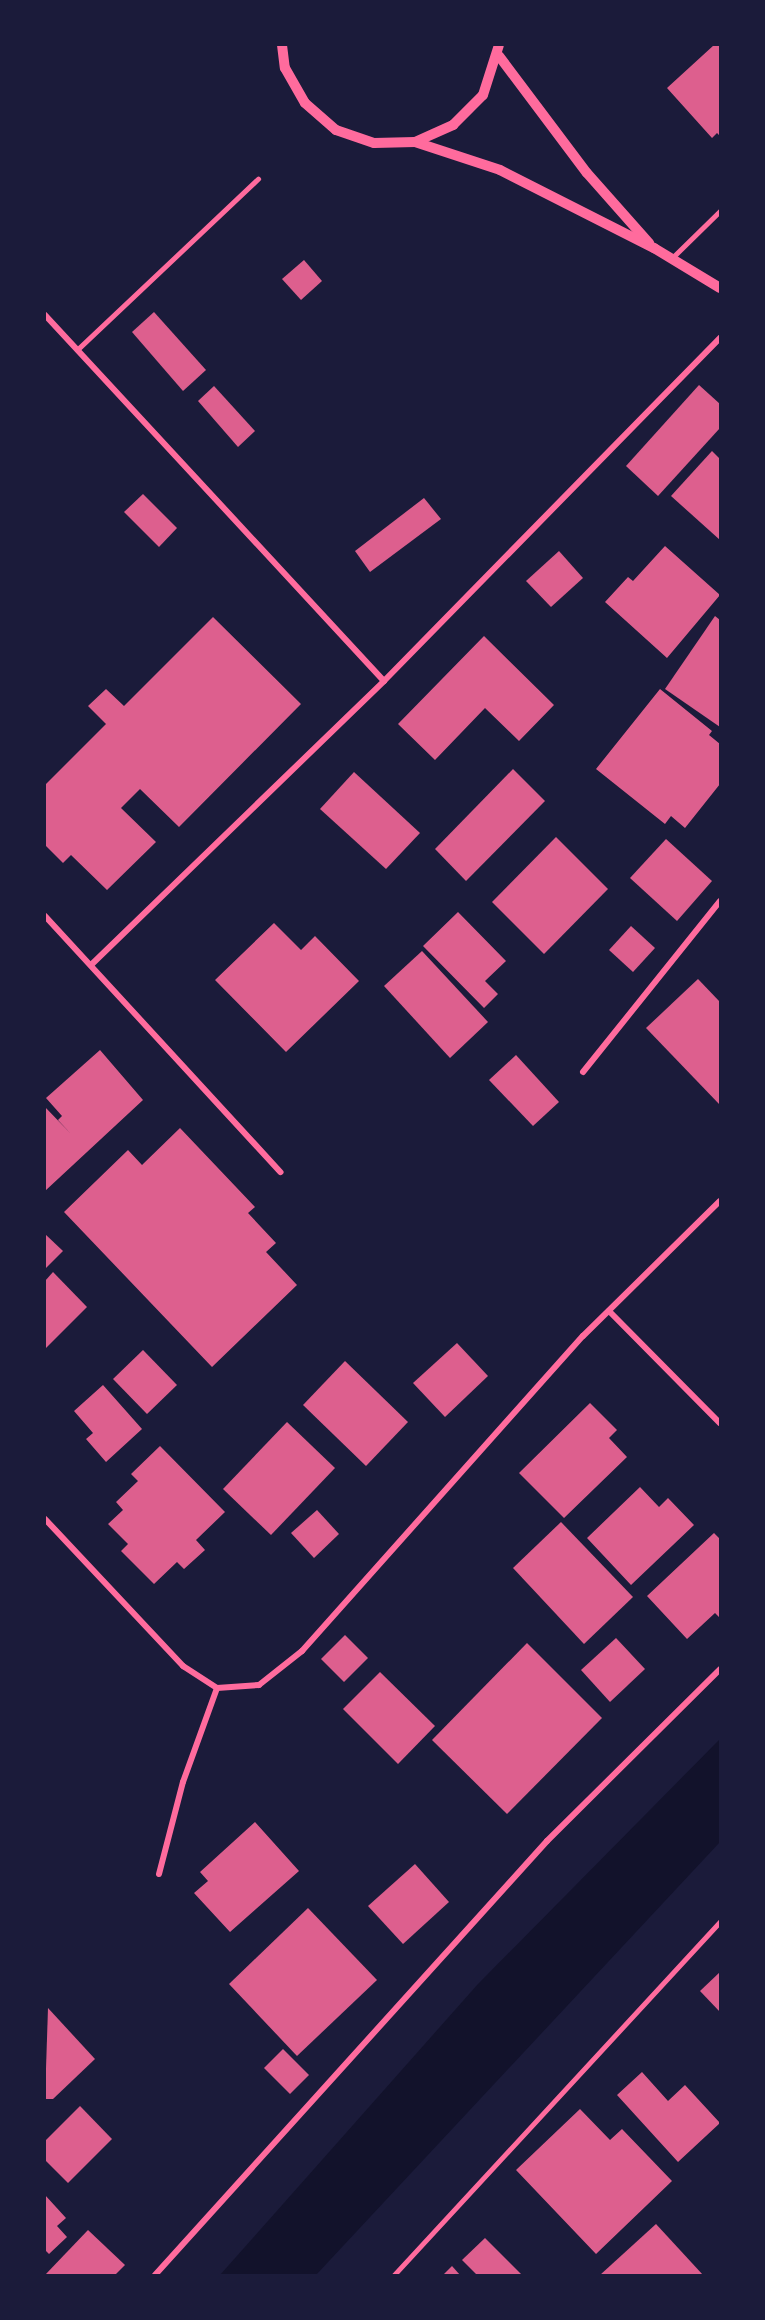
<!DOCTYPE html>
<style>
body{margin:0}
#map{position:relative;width:765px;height:2320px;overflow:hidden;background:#1b1b3a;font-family:"PT Sans",sans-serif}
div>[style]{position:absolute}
.water>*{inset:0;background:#12122b}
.building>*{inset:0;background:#dd5f8e}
.service>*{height:4.5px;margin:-2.25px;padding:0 2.25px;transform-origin:2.25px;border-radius:2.25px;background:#ff6b9d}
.minor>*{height:6px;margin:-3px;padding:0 3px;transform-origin:3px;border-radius:3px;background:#ff6b9d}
.tertiary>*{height:10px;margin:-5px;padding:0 5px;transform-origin:5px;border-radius:5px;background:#ff6b9d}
span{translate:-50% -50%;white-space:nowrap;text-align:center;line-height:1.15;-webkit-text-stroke:4.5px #1b1b3a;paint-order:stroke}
.frame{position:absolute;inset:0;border:46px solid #1b1b3a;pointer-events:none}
</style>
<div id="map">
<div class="water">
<div style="clip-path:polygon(720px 1739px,720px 1842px,316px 2275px,220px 2275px,478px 1984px)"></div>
</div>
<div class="building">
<div style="clip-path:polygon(714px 45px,720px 45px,720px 136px,717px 133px,712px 138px,667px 88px)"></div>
<div style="clip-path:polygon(304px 260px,322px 281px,301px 300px,282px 279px)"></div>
<div style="clip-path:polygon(154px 312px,206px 370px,183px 391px,132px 332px)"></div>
<div style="clip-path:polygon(699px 385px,720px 404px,720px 428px,658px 496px,626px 466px)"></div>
<div style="clip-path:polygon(214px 386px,255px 431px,238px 447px,198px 401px)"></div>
<div style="clip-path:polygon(712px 451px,720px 459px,720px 540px,671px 496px)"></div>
<div style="clip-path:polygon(143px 494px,177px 528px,159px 547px,124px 512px)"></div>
<div style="clip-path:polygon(424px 498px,441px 519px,370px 572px,355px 551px)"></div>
<div style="clip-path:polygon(665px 546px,720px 595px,667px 658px,605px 602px,628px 577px,633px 581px)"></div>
<div style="clip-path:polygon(559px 551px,583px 578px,551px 607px,526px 581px)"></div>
<div style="clip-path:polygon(715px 616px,720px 620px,720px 727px,665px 689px)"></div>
<div style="clip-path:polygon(213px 617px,301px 704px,179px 827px,140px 789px,121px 808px,156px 842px,107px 890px,71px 855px,63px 863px,45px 845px,45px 785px,106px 724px,88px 706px,106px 689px,124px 706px)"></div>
<div style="clip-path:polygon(484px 636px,554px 705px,519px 741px,485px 708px,435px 760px,398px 724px)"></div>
<div style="clip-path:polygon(660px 689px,712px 731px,709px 735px,720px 744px,720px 784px,685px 828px,671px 816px,665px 824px,596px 769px)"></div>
<div style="clip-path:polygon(513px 769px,545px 801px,466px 881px,435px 849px)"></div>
<div style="clip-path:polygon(354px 772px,420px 833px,386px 869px,320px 809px)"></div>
<div style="clip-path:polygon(556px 837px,608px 889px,544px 954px,492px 902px)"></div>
<div style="clip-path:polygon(666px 839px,712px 881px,677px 921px,630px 878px)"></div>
<div style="clip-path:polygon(458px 912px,506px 961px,485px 981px,498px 994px,484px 1008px,423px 946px)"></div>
<div style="clip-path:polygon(274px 923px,301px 950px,315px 936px,359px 981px,286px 1052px,215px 980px)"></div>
<div style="clip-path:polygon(631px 926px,655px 948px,633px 972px,609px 950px)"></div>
<div style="clip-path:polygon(422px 951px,488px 1022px,450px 1058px,384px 986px)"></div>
<div style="clip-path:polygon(698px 979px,720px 1002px,720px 1105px,646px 1028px)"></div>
<div style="clip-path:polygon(100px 1050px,143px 1100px,45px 1191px,45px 1107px,71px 1134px,58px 1120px,62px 1116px,46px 1098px)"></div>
<div style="clip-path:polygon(516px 1055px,559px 1102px,533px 1126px,489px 1080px)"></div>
<div style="clip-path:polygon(180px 1128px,255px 1207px,248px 1213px,276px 1243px,266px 1252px,297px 1285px,212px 1367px,64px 1212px,128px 1150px,142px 1165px)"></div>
<div style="clip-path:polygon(45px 1234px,63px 1251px,45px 1269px)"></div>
<div style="clip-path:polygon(53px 1272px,87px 1307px,45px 1349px,45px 1281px)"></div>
<div style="clip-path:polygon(457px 1343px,488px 1376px,445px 1417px,413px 1383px)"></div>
<div style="clip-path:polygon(143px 1350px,177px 1385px,147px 1414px,113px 1379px)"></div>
<div style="clip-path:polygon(345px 1361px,408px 1422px,366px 1466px,303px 1405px)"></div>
<div style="clip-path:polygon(103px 1385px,142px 1429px,106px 1462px,86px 1439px,93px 1433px,74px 1411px)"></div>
<div style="clip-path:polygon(590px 1403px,617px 1430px,609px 1438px,627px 1457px,564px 1518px,519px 1473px)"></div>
<div style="clip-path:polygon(287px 1422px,335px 1468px,271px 1535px,223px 1489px)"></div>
<div style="clip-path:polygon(160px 1446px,225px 1512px,196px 1540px,205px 1550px,184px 1569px,177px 1562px,154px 1584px,121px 1551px,128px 1544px,108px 1524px,123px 1510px,116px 1502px,138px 1481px,131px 1474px)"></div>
<div style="clip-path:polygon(640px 1487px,659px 1507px,668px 1498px,694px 1525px,631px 1585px,587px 1538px)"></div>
<div style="clip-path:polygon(317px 1510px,339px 1534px,314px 1558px,291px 1533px)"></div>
<div style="clip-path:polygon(561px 1522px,633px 1597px,584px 1644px,513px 1568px)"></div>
<div style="clip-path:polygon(714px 1533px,720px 1539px,720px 1618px,715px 1613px,687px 1639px,647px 1596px)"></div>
<div style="clip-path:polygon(345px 1635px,368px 1658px,344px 1682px,321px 1659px)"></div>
<div style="clip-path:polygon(616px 1638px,645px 1669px,610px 1702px,581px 1670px)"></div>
<div style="clip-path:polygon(527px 1643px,602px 1718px,507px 1814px,432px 1740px)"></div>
<div style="clip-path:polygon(380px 1672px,435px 1726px,398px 1764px,343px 1709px)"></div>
<div style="clip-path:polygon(255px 1822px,299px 1871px,230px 1932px,194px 1893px,208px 1881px,200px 1872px)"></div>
<div style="clip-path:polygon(415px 1864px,449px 1902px,403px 1944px,368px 1906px)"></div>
<div style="clip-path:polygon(308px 1908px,377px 1980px,297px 2056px,229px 1984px)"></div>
<div style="clip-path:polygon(720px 1972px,720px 2012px,700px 1991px)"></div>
<div style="clip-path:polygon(48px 2008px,95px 2059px,53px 2099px,45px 2099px)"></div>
<div style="clip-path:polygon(283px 2049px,309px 2075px,290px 2094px,264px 2068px)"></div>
<div style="clip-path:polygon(642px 2072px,668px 2101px,685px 2085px,720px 2123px,678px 2162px,617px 2095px)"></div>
<div style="clip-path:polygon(80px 2106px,112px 2139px,68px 2183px,45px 2160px,45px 2141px)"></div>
<div style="clip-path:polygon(580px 2109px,610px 2140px,622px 2129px,672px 2181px,596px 2254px,516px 2170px)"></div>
<div style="clip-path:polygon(45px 2195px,66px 2218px,57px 2226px,67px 2237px,49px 2254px,45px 2250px)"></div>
<div style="clip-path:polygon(656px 2224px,703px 2275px,600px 2275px)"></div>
<div style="clip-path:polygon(88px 2230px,125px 2265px,115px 2275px,45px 2275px)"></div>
<div style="clip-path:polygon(485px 2238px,522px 2275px,477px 2275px,462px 2260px)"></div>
<div style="clip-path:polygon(452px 2266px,460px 2275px,443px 2275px)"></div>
</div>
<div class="service">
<div style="left:671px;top:259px;width:69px;rotate:-44.4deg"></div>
<div style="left:77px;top:350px;width:249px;rotate:-43.4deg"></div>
<div style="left:394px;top:2275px;width:481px;rotate:-47.3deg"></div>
</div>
<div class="minor">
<div style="left:45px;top:315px;width:499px;rotate:47.2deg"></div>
<div style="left:45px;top:916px;width:348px;rotate:47.4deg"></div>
<div style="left:91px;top:965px;width:408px;rotate:-44.1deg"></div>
<div style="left:384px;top:681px;width:480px;rotate:-45.6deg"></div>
<div style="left:583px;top:1072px;width:219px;rotate:-51.3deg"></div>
<div style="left:609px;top:1311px;width:158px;rotate:45.3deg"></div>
<div style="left:45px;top:1519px;width:202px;rotate:46.8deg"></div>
<div style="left:183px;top:1666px;width:40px;rotate:32.9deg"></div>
<div style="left:217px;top:1688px;width:42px;rotate:-4.1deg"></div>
<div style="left:259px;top:1685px;width:55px;rotate:-38.3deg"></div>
<div style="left:302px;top:1651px;width:422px;rotate:-48.3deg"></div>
<div style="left:583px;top:1336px;width:192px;rotate:-44.6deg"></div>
<div style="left:159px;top:1874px;width:95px;rotate:-75.4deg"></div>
<div style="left:183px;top:1782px;width:100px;rotate:-70.1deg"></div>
<div style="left:155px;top:2275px;width:585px;rotate:-47.91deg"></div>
<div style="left:547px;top:1841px;width:244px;rotate:-44.8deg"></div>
</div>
<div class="tertiary">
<div style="left:282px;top:45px;width:23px;rotate:83deg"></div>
<div style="left:285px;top:68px;width:40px;rotate:60.3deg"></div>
<div style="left:305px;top:103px;width:41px;rotate:41.1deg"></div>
<div style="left:336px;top:130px;width:40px;rotate:18.9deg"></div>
<div style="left:374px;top:143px;width:41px;rotate:-1.4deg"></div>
<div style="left:415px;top:142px;width:42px;rotate:-24.1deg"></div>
<div style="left:453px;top:125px;width:42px;rotate:-45deg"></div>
<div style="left:483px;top:95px;width:52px;rotate:-72.3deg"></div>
<div style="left:499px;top:56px;width:146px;rotate:53.1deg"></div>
<div style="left:587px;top:173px;width:94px;rotate:48.5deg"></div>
<div style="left:415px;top:142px;width:89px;rotate:18.2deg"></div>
<div style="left:500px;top:170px;width:173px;rotate:26.9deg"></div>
<div style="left:654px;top:248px;width:77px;rotate:31.2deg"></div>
</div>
<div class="frame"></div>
</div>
